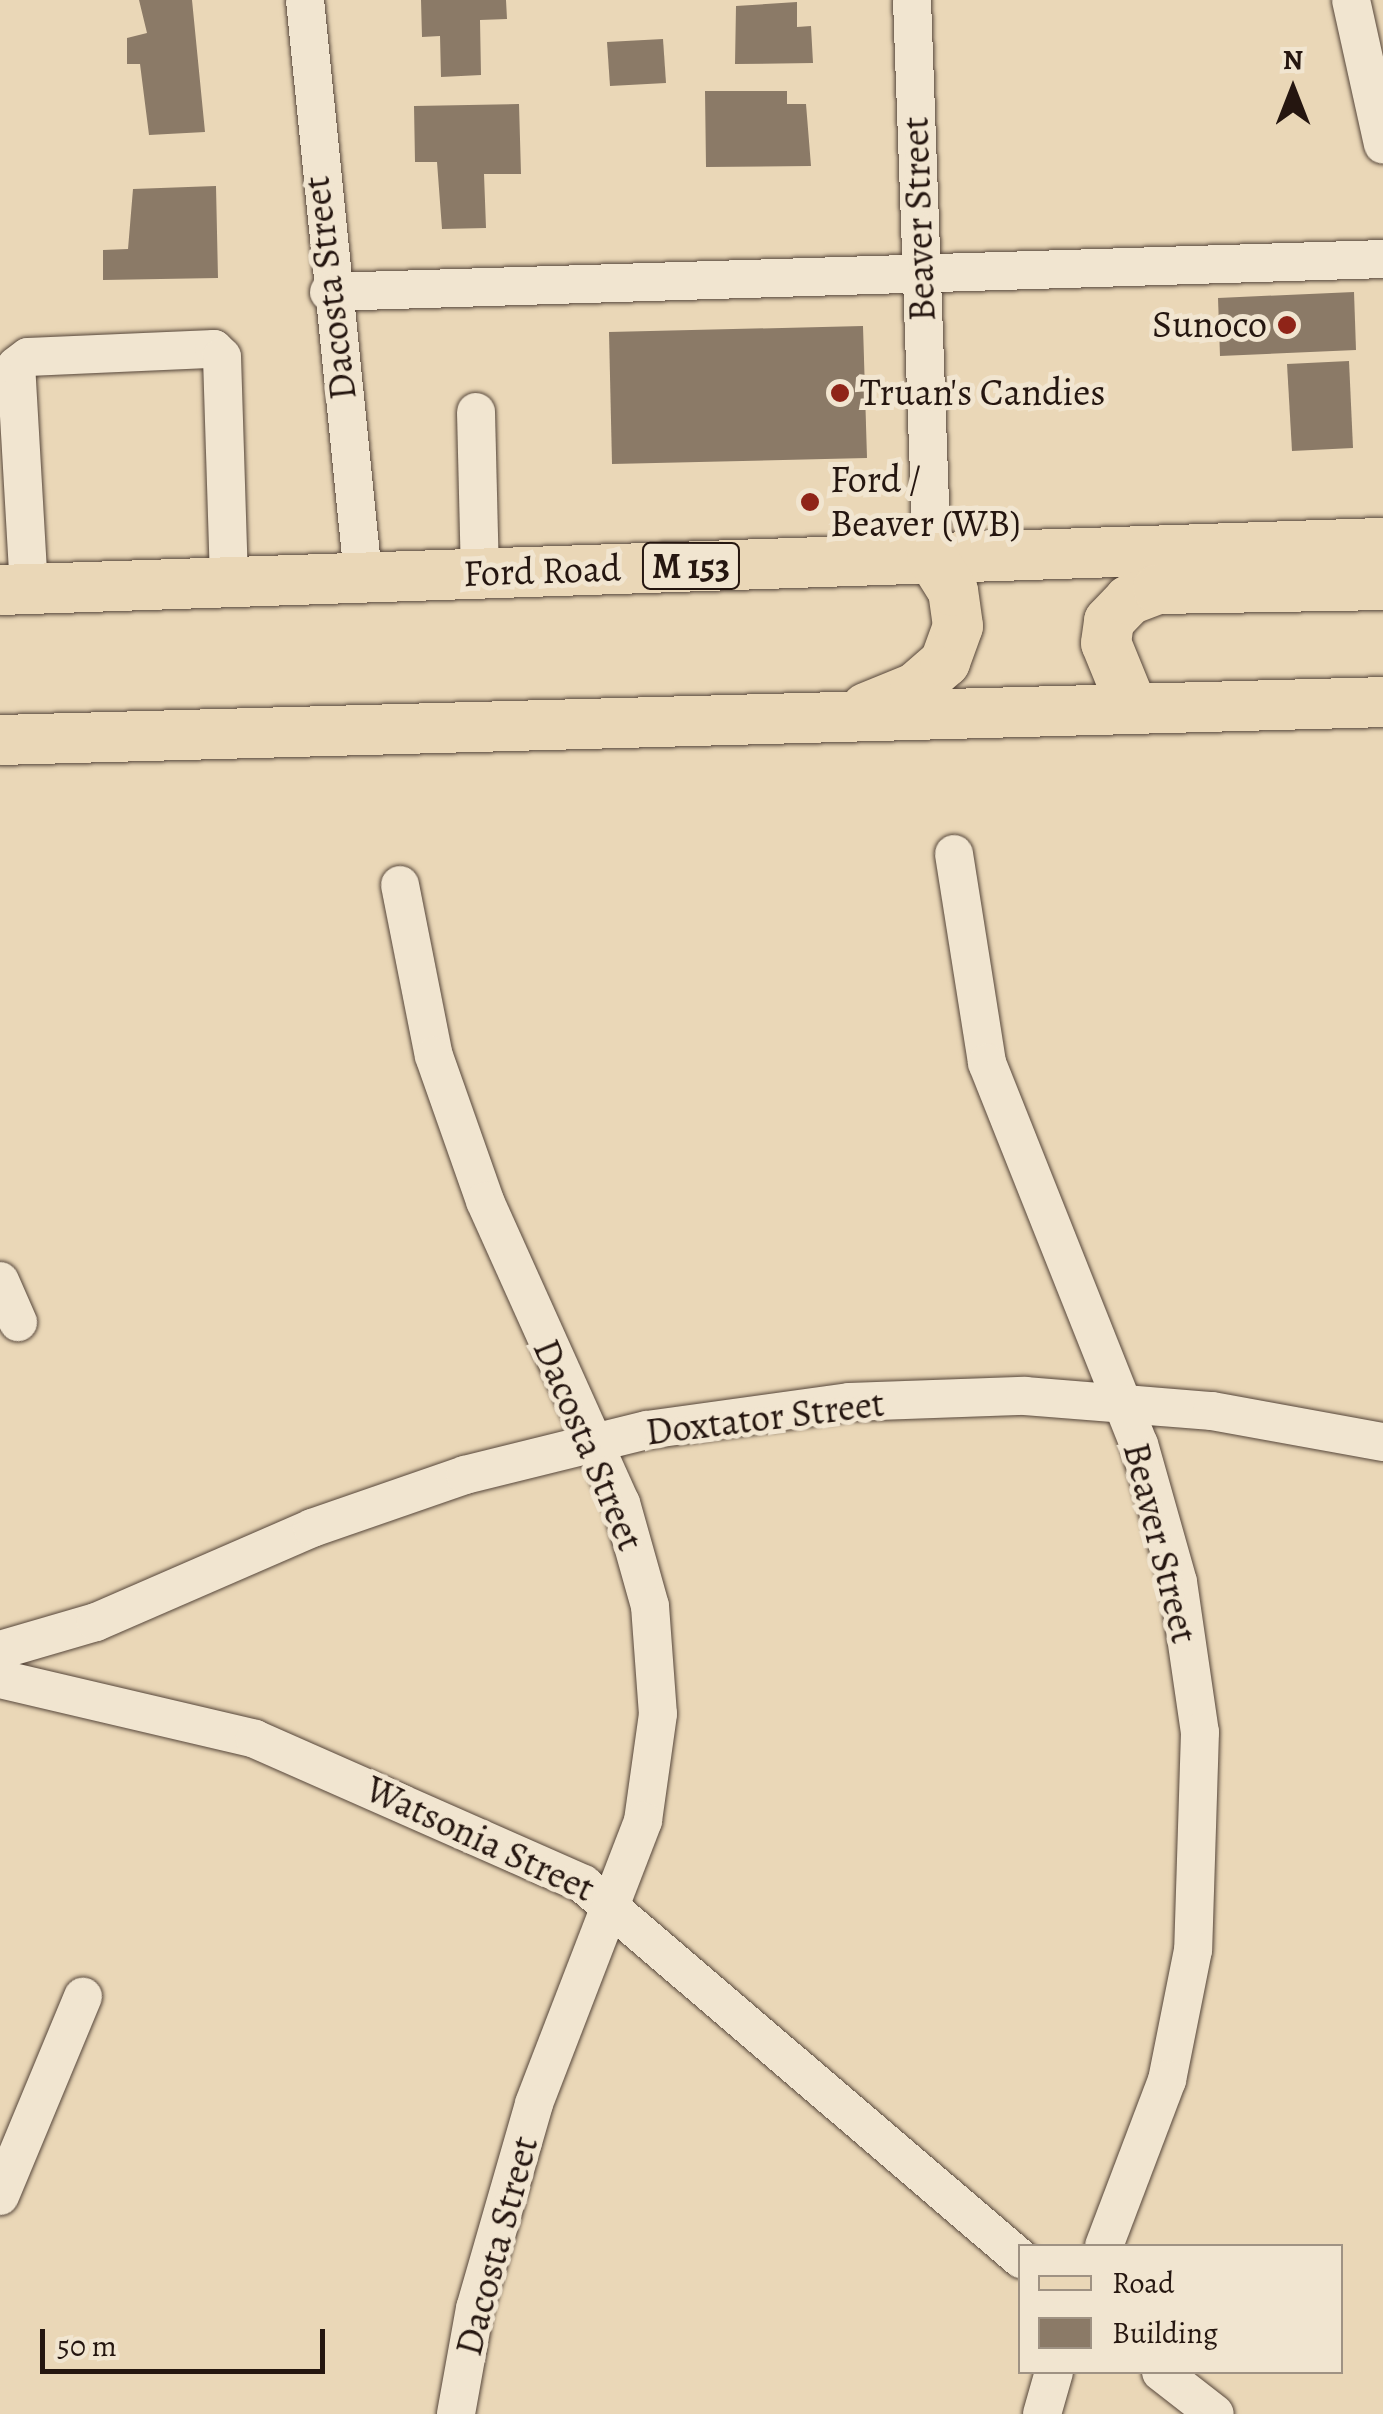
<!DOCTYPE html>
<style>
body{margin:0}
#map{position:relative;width:1383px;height:2414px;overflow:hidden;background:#ead7b7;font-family:Alegreya,serif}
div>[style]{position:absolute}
.building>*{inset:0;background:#8b7a67}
.roads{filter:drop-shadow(0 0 2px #56463a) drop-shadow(0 0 2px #56463a)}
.minor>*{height:38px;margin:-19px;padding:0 19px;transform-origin:19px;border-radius:19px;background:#f1e5d0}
.major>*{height:50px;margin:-25px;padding:0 25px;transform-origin:25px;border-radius:25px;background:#ead7b7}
.dots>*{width:28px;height:28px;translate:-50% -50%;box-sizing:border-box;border:5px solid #f1e5d0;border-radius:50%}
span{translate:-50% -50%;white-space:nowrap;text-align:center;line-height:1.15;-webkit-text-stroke:10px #f1e5d0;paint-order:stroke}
.shield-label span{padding:2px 8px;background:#f1e5d0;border:2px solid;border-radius:8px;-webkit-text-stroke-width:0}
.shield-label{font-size:35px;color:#251610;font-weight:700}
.street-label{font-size:38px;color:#251610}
.poi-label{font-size:38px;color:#251610}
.right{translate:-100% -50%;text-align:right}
.left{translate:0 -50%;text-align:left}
.legend{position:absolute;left:1018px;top:2244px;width:325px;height:130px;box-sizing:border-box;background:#f1e5d0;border:2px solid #9f9283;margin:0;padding:12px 18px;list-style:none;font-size:30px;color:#251610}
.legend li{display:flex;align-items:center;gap:20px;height:50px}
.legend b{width:50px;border:2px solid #9f9283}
.north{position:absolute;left:1243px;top:40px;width:100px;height:100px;-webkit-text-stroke:8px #f1e5d0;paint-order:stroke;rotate:0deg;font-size:28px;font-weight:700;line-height:40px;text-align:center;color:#251610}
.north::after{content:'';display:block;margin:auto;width:35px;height:45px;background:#251610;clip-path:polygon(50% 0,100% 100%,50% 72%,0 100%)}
.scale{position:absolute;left:40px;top:2329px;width:285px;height:45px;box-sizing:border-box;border:5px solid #251610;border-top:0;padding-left:12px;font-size:30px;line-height:35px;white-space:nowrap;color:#251610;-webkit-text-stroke:8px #f1e5d0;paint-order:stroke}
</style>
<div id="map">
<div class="building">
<div style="clip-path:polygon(139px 0,192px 0,205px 132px,149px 135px,140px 64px,127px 64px,127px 38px,147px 33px)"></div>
<div style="clip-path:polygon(421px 0,506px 0,507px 19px,480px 20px,481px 75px,441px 77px,440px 36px,422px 37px)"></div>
<div style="clip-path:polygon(797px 2px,797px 27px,811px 26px,813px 63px,735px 64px,736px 6px)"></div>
<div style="clip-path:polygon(663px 39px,666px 83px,610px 86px,607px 42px)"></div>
<div style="clip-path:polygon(705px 91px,787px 91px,787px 104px,806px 104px,811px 166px,706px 167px)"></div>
<div style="clip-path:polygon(519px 104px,521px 174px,484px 174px,486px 228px,442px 229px,437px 162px,415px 162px,414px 106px)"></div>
<div style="clip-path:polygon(216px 186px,218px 278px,103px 280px,103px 250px,128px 249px,133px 189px)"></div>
<div style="clip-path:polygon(1354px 292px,1356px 350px,1220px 356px,1218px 298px)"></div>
<div style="clip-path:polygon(863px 326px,867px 458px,612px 464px,609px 332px)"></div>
<div style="clip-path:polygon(1349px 361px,1353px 448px,1292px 451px,1287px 364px)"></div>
</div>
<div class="roads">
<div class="minor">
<div style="left:305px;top:0;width:579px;rotate:84.25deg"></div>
<div style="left:912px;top:0;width:558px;rotate:87.95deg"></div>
<div style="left:1351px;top:0;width:148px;rotate:77.5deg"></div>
<div style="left:329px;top:292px;width:1055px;rotate:-1.79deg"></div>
<div style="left:476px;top:412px;width:162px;rotate:88.6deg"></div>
<div style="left:29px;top:589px;width:223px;rotate:-93.3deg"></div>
<div style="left:16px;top:366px;width:15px;rotate:-37deg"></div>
<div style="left:28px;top:357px;width:186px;rotate:-2.5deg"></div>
<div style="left:214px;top:349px;width:11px;rotate:45deg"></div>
<div style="left:222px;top:357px;width:225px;rotate:88.2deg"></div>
<div style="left:954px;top:854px;width:212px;rotate:81deg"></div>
<div style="left:987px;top:1063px;width:410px;rotate:68.3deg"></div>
<div style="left:1139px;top:1444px;width:143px;rotate:74.2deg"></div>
<div style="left:1178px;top:1582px;width:152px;rotate:81.7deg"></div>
<div style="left:1200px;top:1732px;width:218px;rotate:91.8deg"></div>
<div style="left:1193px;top:1950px;width:133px;rotate:101.3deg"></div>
<div style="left:1167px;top:2080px;width:178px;rotate:110.8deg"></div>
<div style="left:400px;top:885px;width:174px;rotate:78.8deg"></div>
<div style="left:434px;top:1056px;width:154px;rotate:70.6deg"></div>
<div style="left:485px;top:1201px;width:331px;rotate:65.8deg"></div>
<div style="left:621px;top:1503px;width:107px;rotate:74.3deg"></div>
<div style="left:650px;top:1606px;width:108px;rotate:85.8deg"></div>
<div style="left:658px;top:1714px;width:108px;rotate:98deg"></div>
<div style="left:643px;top:1821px;width:303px;rotate:111.1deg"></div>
<div style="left:534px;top:2104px;width:212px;rotate:106.1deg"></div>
<div style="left:475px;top:2308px;width:108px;rotate:100.2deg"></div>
<div style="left:0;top:1281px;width:45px;rotate:66.3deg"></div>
<div style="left:0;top:1650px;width:100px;rotate:-16.3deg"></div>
<div style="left:96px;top:1622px;width:236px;rotate:-23.5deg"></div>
<div style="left:312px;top:1528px;width:162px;rotate:-19.1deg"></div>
<div style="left:465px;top:1475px;width:187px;rotate:-13.9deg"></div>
<div style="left:647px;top:1430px;width:204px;rotate:-7.9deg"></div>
<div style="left:849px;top:1402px;width:176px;rotate:-2deg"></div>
<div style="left:1025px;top:1396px;width:188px;rotate:4.6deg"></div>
<div style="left:1212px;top:1411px;width:174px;rotate:10.3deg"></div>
<div style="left:0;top:1679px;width:262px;rotate:13.2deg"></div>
<div style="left:255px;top:1739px;width:359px;rotate:23.8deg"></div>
<div style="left:583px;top:1884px;width:577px;rotate:40.57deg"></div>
<div style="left:0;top:2196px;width:216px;rotate:-67.4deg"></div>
<div style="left:1161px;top:2372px;width:68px;rotate:37.9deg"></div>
<div style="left:1042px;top:2414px;width:44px;rotate:-74.1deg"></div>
</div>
<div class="major">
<div style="left:0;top:590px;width:1384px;rotate:-1.95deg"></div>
<div style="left:866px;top:708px;width:53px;rotate:-22.2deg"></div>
<div style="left:915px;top:688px;width:40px;rotate:-41deg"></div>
<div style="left:945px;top:662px;width:38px;rotate:-70deg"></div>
<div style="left:958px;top:626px;width:35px;rotate:-98deg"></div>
<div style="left:953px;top:591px;width:39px;rotate:-122deg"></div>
<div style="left:1133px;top:709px;width:71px;rotate:-112.2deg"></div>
<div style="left:1106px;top:643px;width:22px;rotate:-82deg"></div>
<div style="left:1109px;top:621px;width:29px;rotate:-46deg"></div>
<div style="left:1129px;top:600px;width:31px;rotate:-21deg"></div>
<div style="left:1158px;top:589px;width:225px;rotate:-1deg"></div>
<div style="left:0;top:740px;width:1384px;rotate:-1.57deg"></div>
</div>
</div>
<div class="dots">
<div style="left:1287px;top:325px;background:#8f2418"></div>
<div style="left:840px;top:393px;background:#8f2418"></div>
<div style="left:810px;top:502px;background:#8f2418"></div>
</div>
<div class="shield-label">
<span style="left:691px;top:566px">M 153</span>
</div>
<div class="street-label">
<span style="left:919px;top:219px;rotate:-92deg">Beaver Street</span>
<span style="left:330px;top:288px;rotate:-97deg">Dacosta Street</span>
<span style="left:542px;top:571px;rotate:-2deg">Ford Road</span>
<span style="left:765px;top:1418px;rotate:-7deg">Doxtator Street</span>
<span style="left:588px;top:1445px;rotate:67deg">Dacosta Street</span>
<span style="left:1160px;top:1543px;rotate:76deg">Beaver Street</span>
<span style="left:480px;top:1839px;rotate:25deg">Watsonia Street</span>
<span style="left:497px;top:2246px;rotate:-75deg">Dacosta Street</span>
</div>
<div class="poi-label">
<span class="right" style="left:1267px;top:325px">Sunoco</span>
<span class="left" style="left:860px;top:393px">Truan's Candies</span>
<span class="left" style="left:830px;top:502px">Ford /<br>Beaver (WB)</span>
</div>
<ul class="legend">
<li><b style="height:12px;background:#ead7b7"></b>Road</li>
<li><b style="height:28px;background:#8b7a67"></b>Building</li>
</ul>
<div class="north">N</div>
<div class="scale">50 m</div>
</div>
